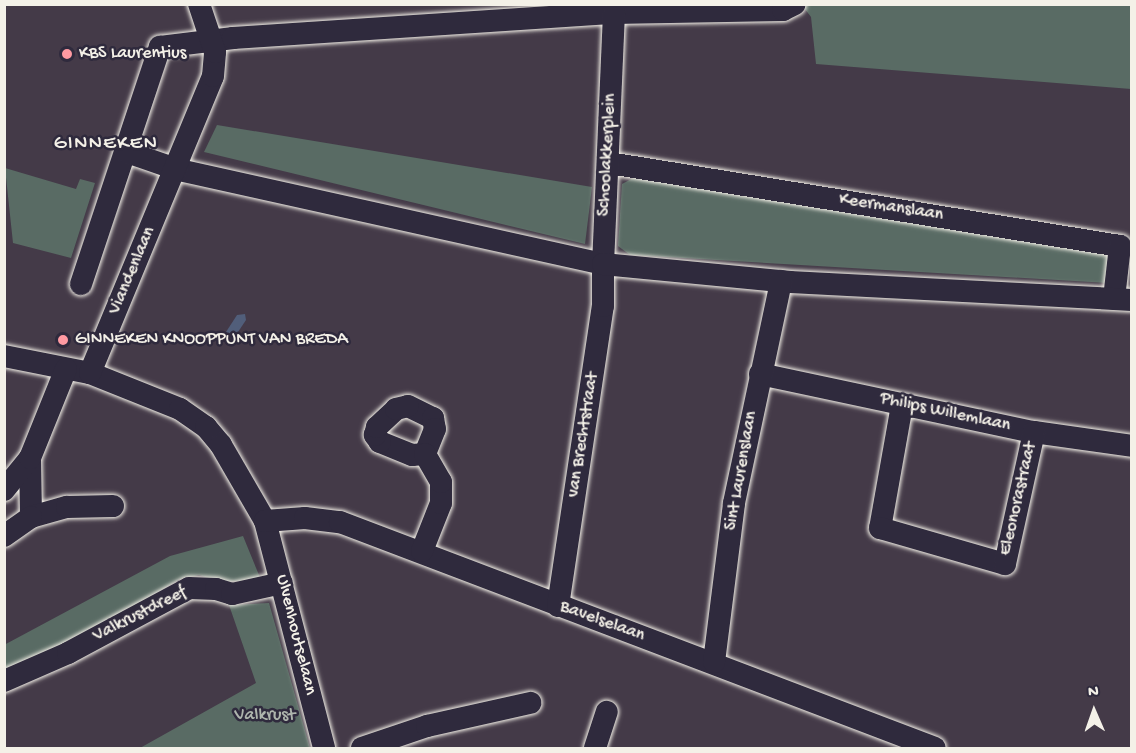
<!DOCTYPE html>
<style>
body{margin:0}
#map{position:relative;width:1136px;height:753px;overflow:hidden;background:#443a48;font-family:"Gochi Hand",sans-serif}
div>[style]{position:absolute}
.green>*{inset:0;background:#596b64}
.water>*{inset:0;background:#515e7a}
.roads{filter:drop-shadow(0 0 2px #f4f1e8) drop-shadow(0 0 2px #f4f1e8)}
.minor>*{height:22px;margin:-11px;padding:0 11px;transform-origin:11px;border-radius:11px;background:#2f2a3d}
.dots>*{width:16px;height:16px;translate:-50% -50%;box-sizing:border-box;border:3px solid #2f2a3d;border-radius:50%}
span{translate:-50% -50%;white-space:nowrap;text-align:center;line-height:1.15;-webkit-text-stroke:5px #2f2a3d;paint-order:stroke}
.poi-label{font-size:18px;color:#f4f1e8}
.left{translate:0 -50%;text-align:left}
.street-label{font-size:18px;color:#f4f1e8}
.park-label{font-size:18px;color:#aeb5ad}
.neighbourhood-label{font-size:20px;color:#f4f1e8;letter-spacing:1.5px}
.frame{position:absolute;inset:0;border:6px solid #f4f1e8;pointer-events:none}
.north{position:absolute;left:1064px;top:681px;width:60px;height:60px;-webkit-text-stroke:4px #2f2a3d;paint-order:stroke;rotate:358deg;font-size:16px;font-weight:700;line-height:24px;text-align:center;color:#f4f1e8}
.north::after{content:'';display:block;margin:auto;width:21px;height:27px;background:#f4f1e8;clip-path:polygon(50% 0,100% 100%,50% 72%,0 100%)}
</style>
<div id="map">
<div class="green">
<div style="clip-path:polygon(802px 5px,1131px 5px,1131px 89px,816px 64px,811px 17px)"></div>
<div style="clip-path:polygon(217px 125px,592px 187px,585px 244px,204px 152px)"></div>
<div style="clip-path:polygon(5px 168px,76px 189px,80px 179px,95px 183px,71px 258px,13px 243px)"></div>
<div style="clip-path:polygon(637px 176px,1108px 253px,1108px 283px,630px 255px,618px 246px,622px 184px)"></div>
<div style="clip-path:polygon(243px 536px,261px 580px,221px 582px,199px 575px,180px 579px,49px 656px,5px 676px,4px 645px,170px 556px)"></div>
<div style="clip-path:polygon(269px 603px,310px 748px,140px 748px,256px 683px,229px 605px)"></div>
</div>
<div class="water">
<div style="clip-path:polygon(245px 314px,246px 320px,234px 338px,226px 332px,237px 315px)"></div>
</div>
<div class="roads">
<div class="minor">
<div style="left:614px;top:4px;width:9px;rotate:90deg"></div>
<div style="left:614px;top:13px;width:169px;rotate:-1deg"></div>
<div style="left:783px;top:10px;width:13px;rotate:-27deg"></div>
<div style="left:609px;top:163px;width:518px;rotate:9.23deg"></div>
<div style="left:1120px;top:246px;width:53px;rotate:96.5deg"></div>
<div style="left:81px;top:284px;width:250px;rotate:-71.6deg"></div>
<div style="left:160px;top:47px;width:74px;rotate:-7deg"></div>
<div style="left:233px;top:38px;width:382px;rotate:-3.8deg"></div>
<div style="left:614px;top:13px;width:251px;rotate:92.5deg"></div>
<div style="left:603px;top:264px;width:437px;rotate:-167.5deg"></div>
<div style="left:176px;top:169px;width:52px;rotate:-160.9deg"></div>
<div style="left:4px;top:356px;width:88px;rotate:11.2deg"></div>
<div style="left:90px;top:373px;width:97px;rotate:21.8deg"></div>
<div style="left:180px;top:409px;width:32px;rotate:35deg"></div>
<div style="left:206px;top:427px;width:23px;rotate:50deg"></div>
<div style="left:221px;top:445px;width:88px;rotate:59.9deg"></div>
<div style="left:265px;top:521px;width:235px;rotate:75.4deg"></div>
<div style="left:90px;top:373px;width:321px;rotate:-67.5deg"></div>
<div style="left:213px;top:76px;width:24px;rotate:-85deg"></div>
<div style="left:215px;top:52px;width:51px;rotate:-108.4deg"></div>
<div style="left:760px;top:374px;width:280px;rotate:12deg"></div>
<div style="left:1034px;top:432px;width:99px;rotate:8.1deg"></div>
<div style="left:902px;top:405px;width:125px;rotate:100.1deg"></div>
<div style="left:880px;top:528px;width:130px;rotate:16.1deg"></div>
<div style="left:1005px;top:564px;width:135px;rotate:-77.6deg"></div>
<div style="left:408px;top:406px;width:28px;rotate:26deg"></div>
<div style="left:433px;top:418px;width:11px;rotate:80deg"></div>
<div style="left:435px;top:429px;width:27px;rotate:112deg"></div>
<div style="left:425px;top:454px;width:13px;rotate:176deg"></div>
<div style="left:412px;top:455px;width:35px;rotate:-158deg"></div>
<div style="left:380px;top:442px;width:9px;rotate:-126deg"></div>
<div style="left:375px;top:435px;width:8px;rotate:-76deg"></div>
<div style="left:377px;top:427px;width:26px;rotate:-43deg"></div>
<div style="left:396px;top:409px;width:12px;rotate:-14deg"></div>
<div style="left:30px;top:458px;width:59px;rotate:89deg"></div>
<div style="left:31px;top:517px;width:37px;rotate:-16deg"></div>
<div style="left:67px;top:507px;width:46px;rotate:-1.2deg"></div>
<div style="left:4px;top:490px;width:41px;rotate:-50.9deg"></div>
<div style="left:30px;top:458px;width:96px;rotate:-68deg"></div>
<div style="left:265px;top:521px;width:40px;rotate:-4.3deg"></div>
<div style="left:305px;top:518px;width:35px;rotate:7deg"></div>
<div style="left:340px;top:522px;width:636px;rotate:20.8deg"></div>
<div style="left:4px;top:536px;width:33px;rotate:-35deg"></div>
<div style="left:422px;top:551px;width:52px;rotate:-68.4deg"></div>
<div style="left:441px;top:503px;width:21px;rotate:-90deg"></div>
<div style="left:441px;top:482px;width:32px;rotate:-120deg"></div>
<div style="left:558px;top:606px;width:303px;rotate:-81.5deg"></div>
<div style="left:603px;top:306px;width:42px;rotate:-90deg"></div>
<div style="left:603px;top:264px;width:188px;rotate:5.5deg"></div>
<div style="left:790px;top:282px;width:342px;rotate:3deg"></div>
<div style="left:714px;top:662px;width:160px;rotate:-82.8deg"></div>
<div style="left:734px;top:503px;width:227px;rotate:-78deg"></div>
<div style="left:4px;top:681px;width:70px;rotate:-23.6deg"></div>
<div style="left:68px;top:653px;width:137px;rotate:-28.2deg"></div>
<div style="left:189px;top:588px;width:27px;rotate:2deg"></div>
<div style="left:216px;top:589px;width:17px;rotate:17deg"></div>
<div style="left:232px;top:594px;width:51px;rotate:-12.4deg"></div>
<div style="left:362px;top:748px;width:69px;rotate:-18.7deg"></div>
<div style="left:427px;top:726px;width:106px;rotate:-12.6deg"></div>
<div style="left:595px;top:748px;width:38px;rotate:-72deg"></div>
</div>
</div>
<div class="dots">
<div style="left:67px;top:54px;background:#ff9aa2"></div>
<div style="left:63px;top:340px;background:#ff9aa2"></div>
</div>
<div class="poi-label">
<span class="left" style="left:79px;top:54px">KBS Laurentius</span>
<span class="left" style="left:75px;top:340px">GINNEKEN KNOOPPUNT VAN BREDA</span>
</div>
<div class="street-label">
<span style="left:608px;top:155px;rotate:-87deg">Schoolakkerplein</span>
<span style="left:891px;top:208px;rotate:9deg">Keermanslaan</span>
<span style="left:133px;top:271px;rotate:-67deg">Viandenlaan</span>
<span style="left:945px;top:413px;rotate:12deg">Philips Willemlaan</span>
<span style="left:584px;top:435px;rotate:-81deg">van Brechtstraat</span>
<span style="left:742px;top:471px;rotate:-80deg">Sint Laurenslaan</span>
<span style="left:1019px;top:499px;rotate:-77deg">Eleonorastraat</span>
<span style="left:140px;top:615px;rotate:-27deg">Valkrustdreef</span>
<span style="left:602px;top:622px;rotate:20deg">Bavelselaan</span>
<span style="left:295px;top:635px;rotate:76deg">Ulvenhoutselaan</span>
</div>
<div class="park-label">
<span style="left:265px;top:716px">Valkrust</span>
</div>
<div class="neighbourhood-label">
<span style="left:106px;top:144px">GINNEKEN</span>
</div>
<div class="frame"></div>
<div class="north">N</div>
</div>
